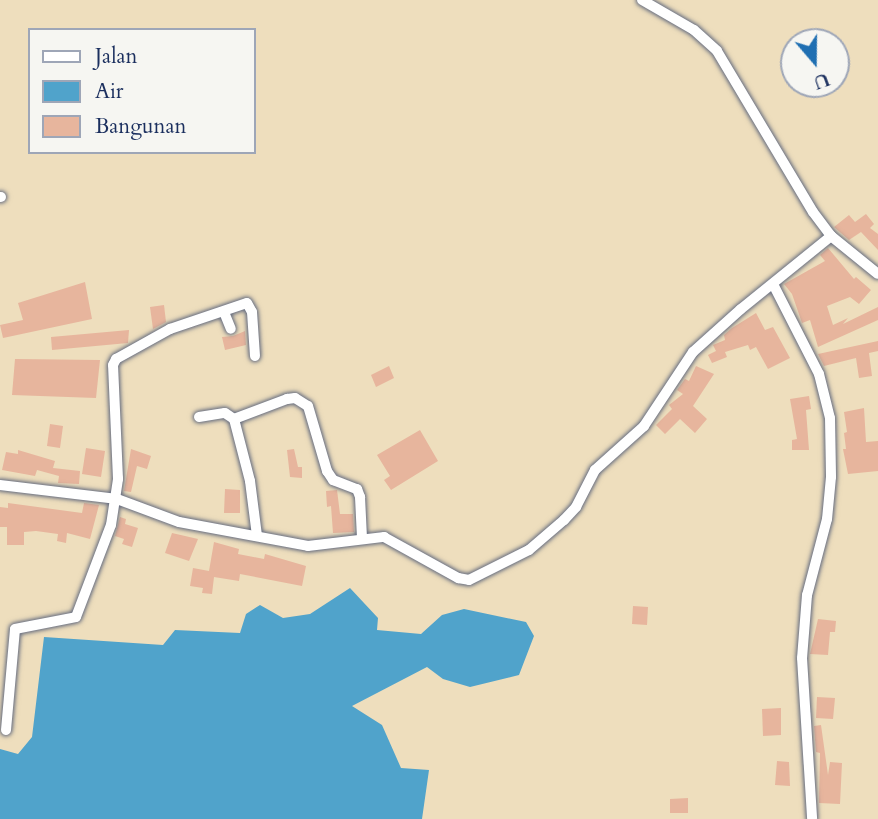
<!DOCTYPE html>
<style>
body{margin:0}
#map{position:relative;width:878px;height:819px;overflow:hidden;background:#eedebd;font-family:Cardo,serif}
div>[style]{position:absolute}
.water>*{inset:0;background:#50a3cb}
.building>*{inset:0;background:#e7b59d}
.roads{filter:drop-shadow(0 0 2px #656c7f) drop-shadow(0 0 2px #656c7f)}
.minor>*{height:10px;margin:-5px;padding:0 5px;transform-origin:5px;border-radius:5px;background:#fff}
span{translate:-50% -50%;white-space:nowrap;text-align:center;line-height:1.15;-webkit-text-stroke:7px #f6f6f2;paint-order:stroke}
.legend{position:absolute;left:28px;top:28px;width:228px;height:126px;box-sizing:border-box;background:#f6f6f2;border:2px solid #9ea6b7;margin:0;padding:9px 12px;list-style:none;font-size:21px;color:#1b2f5e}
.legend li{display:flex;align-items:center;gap:14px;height:35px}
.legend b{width:35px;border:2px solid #9ea6b7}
.north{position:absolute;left:780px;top:28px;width:70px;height:70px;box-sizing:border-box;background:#f6f6f2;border:2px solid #9ea6b7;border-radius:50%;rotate:160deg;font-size:19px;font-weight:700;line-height:28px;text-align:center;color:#1b2f5e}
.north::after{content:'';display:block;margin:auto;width:24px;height:32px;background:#1f6fb2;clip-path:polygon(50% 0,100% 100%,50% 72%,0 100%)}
</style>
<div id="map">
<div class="water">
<div style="clip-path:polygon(350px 588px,378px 618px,377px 630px,421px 634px,442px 615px,464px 609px,526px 622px,534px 636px,519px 675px,470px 687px,443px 679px,427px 667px,352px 706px,382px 725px,401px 768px,429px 770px,422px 819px,0 819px,0 749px,18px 754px,32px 737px,44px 637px,163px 645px,175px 630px,240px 633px,246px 614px,260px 605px,283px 618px,310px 614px)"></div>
</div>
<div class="building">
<div style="clip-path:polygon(866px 214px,874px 224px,870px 228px,878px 234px,878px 250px,861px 232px,849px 240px,834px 227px,849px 215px,855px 222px)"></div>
<div style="clip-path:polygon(828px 248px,854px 279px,856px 277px,871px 290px,859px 304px,850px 297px,827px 306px,833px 325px,848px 318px,843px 324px,878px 307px,878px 320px,818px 347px,810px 320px,802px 323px,792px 294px,784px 284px,825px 261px,820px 255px)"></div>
<div style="clip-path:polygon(85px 282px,92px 319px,3px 338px,0 325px,23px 320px,18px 303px)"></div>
<div style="clip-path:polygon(164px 305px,166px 322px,153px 329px,150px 307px)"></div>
<div style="clip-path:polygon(756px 313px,765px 330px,773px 327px,790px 358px,768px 369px,756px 347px,750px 350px,748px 345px,725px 352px,727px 357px,712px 363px,708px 355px,716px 351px,713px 345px,725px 340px,724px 335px,732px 328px)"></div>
<div style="clip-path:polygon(129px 330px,128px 343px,52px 350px,51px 337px)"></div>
<div style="clip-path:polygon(245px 331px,246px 345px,225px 350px,222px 337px,233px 336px)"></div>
<div style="clip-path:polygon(878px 341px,878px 351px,869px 353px,872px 376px,859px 378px,856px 358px,824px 366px,818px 354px)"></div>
<div style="clip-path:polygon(15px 359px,100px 360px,96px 398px,12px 395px)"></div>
<div style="clip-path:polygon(389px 366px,394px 378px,376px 387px,371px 375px)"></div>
<div style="clip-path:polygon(696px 366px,714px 374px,693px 406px,707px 419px,695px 433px,680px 419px,665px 434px,656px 425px,672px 409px,669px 405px,683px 394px,677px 390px,685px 379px,689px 381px)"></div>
<div style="clip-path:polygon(809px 396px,811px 409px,806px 410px,809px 450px,792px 450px,792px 440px,797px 439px,790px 399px)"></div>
<div style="clip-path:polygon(864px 408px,866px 442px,878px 441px,878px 471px,848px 474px,843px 449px,846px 449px,844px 433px,847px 432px,844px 412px)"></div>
<div style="clip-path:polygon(50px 424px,63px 426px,60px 448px,47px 446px)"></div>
<div style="clip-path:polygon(420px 430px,438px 461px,391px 490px,384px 480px,390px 476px,377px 455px)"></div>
<div style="clip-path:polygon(86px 448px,105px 451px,101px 477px,82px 474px)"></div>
<div style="clip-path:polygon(131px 449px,151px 456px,147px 469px,137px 466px,131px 492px,124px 491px)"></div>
<div style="clip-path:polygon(294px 449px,298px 467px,302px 467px,302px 478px,290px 477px,287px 450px)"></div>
<div style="clip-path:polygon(18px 450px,55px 461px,53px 468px,80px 471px,79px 484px,58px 483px,59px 476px,37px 470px,35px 476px,2px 470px,6px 452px,18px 454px)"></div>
<div style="clip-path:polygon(225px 489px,240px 490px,240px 513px,224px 513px)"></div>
<div style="clip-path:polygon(337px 490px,340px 514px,353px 514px,354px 532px,333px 533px,331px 506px,327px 507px,326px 491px)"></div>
<div style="clip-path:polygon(8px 503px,82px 513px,84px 503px,99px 505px,90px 539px,67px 533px,66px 543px,57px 541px,58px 534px,36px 531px,24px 532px,24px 545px,7px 545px,7px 527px,0 527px,0 507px,8px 508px)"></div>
<div style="clip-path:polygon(120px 517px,126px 519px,125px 524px,138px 528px,132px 547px,122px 544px,124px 539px,115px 536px)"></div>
<div style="clip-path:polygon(172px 533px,198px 539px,189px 561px,165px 553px)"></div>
<div style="clip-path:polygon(214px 542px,239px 549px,238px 554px,264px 559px,265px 554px,306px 566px,302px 586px,240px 574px,239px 581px,214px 577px,212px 594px,202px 593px,203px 588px,190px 586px,193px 568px,209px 571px)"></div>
<div style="clip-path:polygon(633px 606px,648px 607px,647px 625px,632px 624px)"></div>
<div style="clip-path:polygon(818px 619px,836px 621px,835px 632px,830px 632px,828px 655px,810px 654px)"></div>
<div style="clip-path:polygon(817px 697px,835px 698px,833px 719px,816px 718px)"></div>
<div style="clip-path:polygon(781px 708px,781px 735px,763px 736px,762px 709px)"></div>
<div style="clip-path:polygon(821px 725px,828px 775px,830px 762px,842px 763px,840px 804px,819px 803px,820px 753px,816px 752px,814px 726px)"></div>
<div style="clip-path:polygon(777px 761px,789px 762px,790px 786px,775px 785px)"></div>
<div style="clip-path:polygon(688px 798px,688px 813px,670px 813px,670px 799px)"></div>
</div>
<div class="roads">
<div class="minor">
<div style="left:642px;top:0;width:60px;rotate:30deg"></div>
<div style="left:694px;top:30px;width:31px;rotate:42deg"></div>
<div style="left:717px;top:51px;width:187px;rotate:59.2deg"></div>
<div style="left:813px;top:212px;width:30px;rotate:53deg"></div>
<div style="left:831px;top:236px;width:60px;rotate:39deg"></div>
<div style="left:0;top:197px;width:1px"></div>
<div style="left:773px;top:284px;width:101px;rotate:62.9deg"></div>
<div style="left:819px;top:374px;width:45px;rotate:76deg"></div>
<div style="left:830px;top:418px;width:59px;rotate:89deg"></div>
<div style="left:831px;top:477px;width:42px;rotate:95.4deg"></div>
<div style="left:827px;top:519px;width:79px;rotate:104.7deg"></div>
<div style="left:807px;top:595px;width:63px;rotate:94.5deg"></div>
<div style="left:802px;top:658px;width:161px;rotate:86.4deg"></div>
<div style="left:224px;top:312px;width:18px;rotate:68deg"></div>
<div style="left:199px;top:417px;width:26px;rotate:-9deg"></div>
<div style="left:225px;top:413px;width:11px;rotate:34deg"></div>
<div style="left:234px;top:419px;width:64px;rotate:75.5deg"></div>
<div style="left:250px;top:481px;width:55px;rotate:82.7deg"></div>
<div style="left:234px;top:419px;width:57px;rotate:-20.7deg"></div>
<div style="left:287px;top:399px;width:8px;rotate:-7deg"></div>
<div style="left:295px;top:398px;width:15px;rotate:32deg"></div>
<div style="left:308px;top:406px;width:68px;rotate:73.7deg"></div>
<div style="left:327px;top:471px;width:11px;rotate:56deg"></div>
<div style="left:333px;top:480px;width:26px;rotate:21deg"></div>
<div style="left:357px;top:489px;width:9px;rotate:69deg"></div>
<div style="left:360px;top:497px;width:41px;rotate:87.2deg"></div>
<div style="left:0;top:485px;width:118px;rotate:6.8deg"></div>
<div style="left:117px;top:499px;width:66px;rotate:20.4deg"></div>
<div style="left:179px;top:522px;width:131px;rotate:10.5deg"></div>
<div style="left:308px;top:546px;width:77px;rotate:-6.8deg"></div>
<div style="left:384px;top:537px;width:85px;rotate:29deg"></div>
<div style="left:458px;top:578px;width:11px;rotate:10deg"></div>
<div style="left:469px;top:580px;width:67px;rotate:-26.6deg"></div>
<div style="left:529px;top:550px;width:46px;rotate:-40.6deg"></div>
<div style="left:564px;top:520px;width:18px;rotate:-47deg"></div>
<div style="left:576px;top:507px;width:42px;rotate:-62.8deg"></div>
<div style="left:595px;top:470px;width:66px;rotate:-41.9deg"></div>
<div style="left:644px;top:426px;width:89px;rotate:-56.5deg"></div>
<div style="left:693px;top:352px;width:64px;rotate:-41.9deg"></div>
<div style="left:741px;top:309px;width:116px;rotate:-39deg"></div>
<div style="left:6px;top:730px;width:101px;rotate:-84.9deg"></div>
<div style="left:15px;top:629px;width:62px;rotate:-11.1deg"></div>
<div style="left:76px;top:617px;width:98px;rotate:-69.2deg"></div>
<div style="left:111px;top:525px;width:47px;rotate:-81.3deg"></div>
<div style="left:118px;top:479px;width:114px;rotate:-92.5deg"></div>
<div style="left:113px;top:365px;width:7px;rotate:-63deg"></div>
<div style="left:116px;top:359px;width:62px;rotate:-29.1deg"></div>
<div style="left:170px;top:329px;width:81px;rotate:-18.7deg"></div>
<div style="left:247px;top:303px;width:10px;rotate:61deg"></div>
<div style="left:252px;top:312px;width:44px;rotate:86.1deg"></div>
</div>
</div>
<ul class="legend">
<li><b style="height:9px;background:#fff"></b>Jalan</li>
<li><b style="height:19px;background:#50a3cb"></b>Air</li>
<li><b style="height:19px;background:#e7b59d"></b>Bangunan</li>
</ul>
<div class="north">U</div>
</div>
